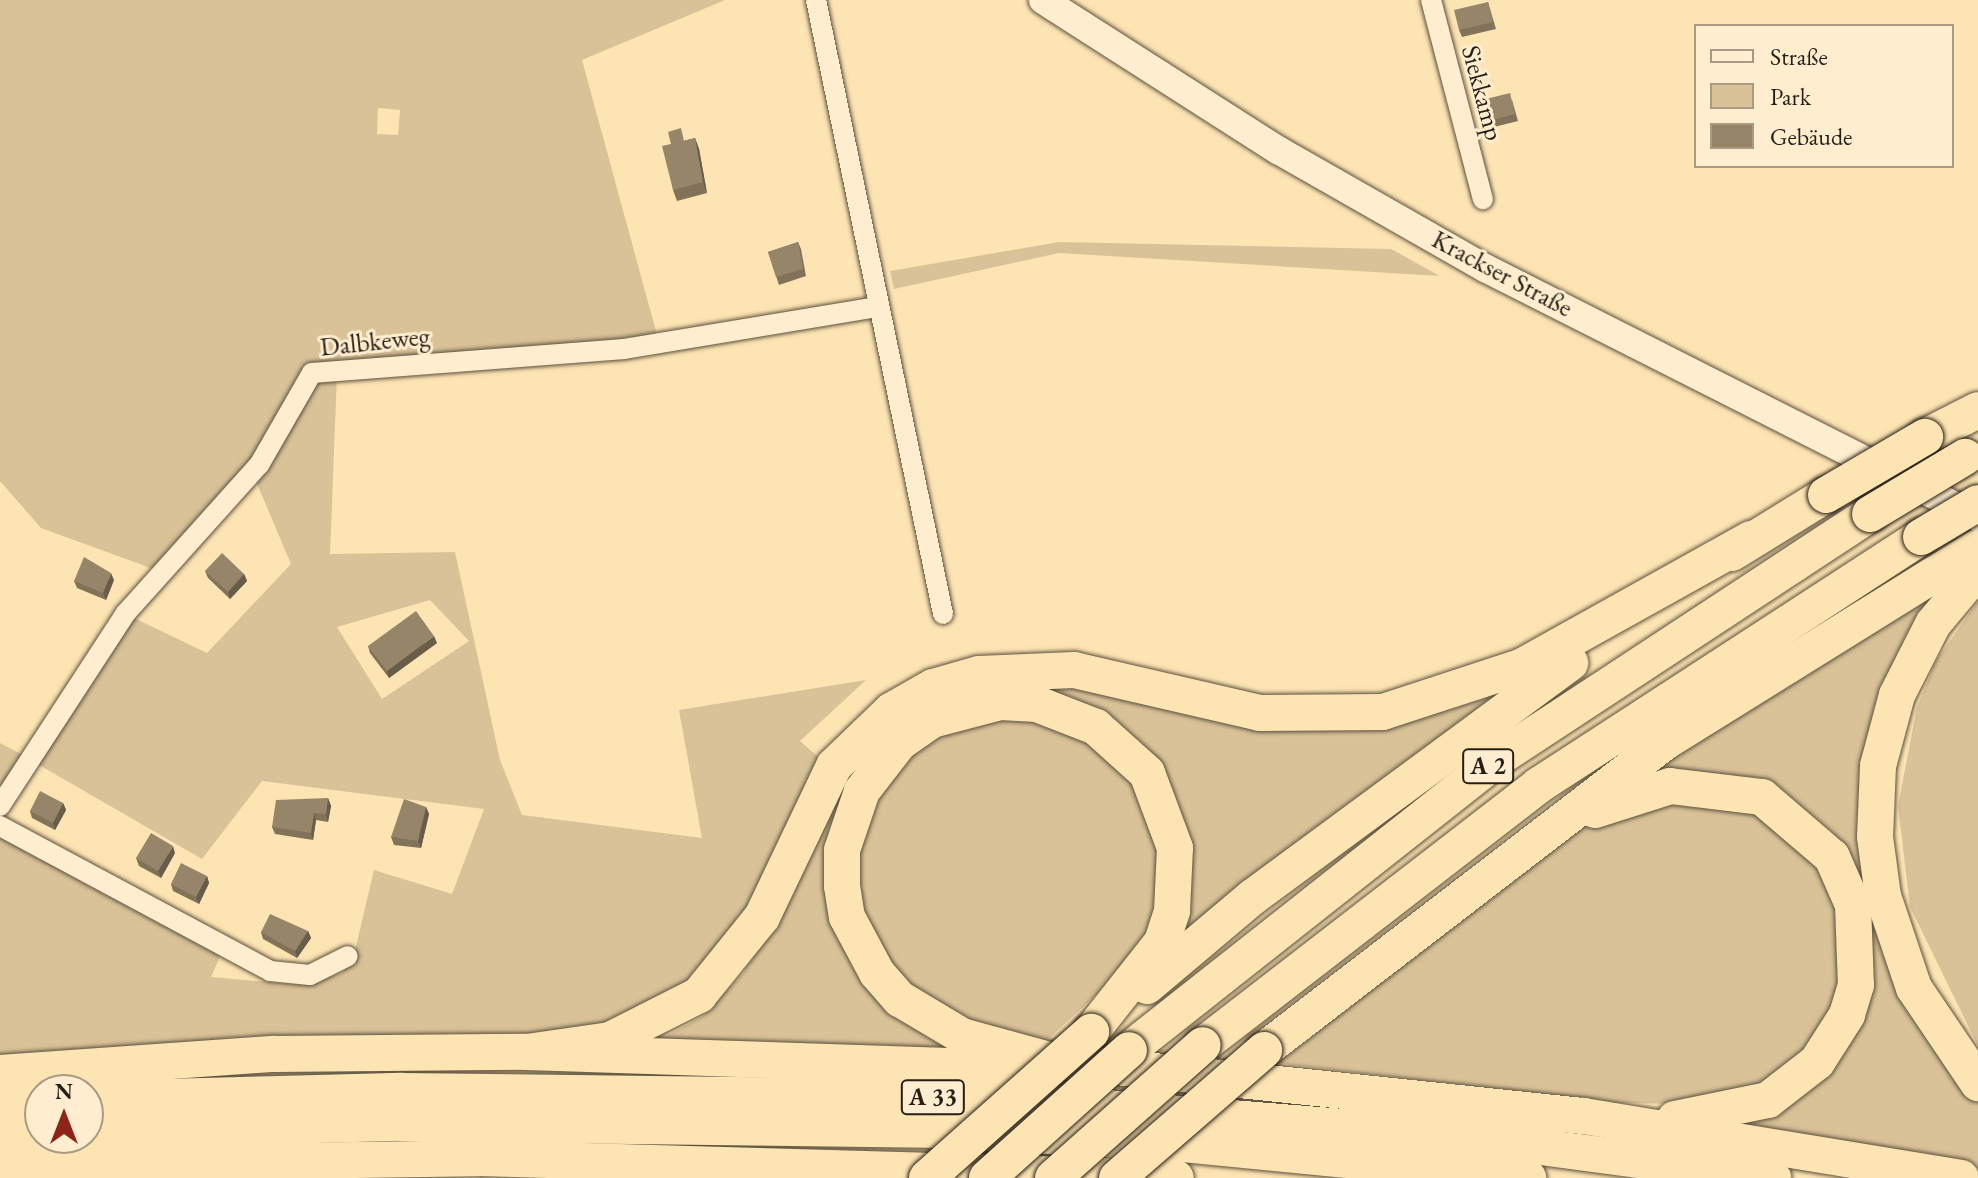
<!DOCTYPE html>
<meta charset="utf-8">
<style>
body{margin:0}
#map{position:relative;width:1978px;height:1178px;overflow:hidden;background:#fde4b3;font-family:"EB Garamond",serif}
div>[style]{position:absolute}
.green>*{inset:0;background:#d9c298}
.roads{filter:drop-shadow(0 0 2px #5c503d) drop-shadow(0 0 2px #5c503d)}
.street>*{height:20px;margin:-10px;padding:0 10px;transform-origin:10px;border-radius:10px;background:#feedce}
.secondary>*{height:28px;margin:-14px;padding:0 14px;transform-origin:14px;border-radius:14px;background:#feedce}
.highway>*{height:36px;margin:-18px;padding:0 18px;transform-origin:18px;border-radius:18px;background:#fde4b3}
.bridges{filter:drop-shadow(0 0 2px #271e16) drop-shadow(0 0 2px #271e16)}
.highway-bridge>*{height:36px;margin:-18px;padding:0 18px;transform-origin:18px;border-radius:18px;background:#fde4b3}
.wall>*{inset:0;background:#817259}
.shaded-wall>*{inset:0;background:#695d49}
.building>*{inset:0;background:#968568}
span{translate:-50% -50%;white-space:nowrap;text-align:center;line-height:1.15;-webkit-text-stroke:6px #feedce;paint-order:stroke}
.shield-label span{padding:2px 6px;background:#feedce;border:2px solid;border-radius:6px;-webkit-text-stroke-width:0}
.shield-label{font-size:24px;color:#271e16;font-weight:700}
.street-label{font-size:26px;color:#271e16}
.legend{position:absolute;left:1694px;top:24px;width:260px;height:144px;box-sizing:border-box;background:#feedce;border:2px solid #a89a84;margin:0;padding:10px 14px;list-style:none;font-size:24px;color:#271e16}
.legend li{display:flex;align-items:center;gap:16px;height:40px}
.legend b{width:40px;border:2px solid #a89a84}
.north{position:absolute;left:24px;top:1074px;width:80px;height:80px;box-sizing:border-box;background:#feedce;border:2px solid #a89a84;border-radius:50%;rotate:0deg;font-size:22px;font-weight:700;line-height:32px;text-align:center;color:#271e16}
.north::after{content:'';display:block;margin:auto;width:28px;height:36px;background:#8f2418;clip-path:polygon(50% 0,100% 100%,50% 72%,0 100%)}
</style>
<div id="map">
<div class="green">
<div style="clip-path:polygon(evenodd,0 0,725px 0,582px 60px,657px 335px,301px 370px,259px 452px,159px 571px,41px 528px,0 481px,0 0,378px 108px,400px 110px,398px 135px,377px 134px,378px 108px)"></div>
<div style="clip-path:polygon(1059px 242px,1391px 249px,1440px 276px,1059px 253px,894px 289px,890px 271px)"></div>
<div style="clip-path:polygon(evenodd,337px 374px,330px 554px,455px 552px,500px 760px,522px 815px,702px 838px,679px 710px,866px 680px,800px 741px,824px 762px,745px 926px,707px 972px,599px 1032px,0 1063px,0 837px,222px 952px,211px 977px,303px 985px,342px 973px,354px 955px,374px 870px,452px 894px,484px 809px,262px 781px,202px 859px,34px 762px,132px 617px,207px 653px,291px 564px,255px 479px,315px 379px,337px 374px,430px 600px,469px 641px,382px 699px,337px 627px,430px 600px)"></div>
<div style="clip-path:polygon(1954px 575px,1863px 843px,1978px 1100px,1978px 1168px,1727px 1127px,1810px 1088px,1862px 889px,1834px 834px,1794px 800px,1749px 778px,1700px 771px,1641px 779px)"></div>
<div style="clip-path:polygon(1978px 601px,1978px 1046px,1910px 907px,1898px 806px,1917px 707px,1936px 661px)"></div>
<div style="clip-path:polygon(1056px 685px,1409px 721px,1498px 695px,1174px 941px,1158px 768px,995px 686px)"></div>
<div style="clip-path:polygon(989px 716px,1073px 726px,1138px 774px,1162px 845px,1154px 914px,1132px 961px,1041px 1046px,972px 1028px,897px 976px,871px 939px,860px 902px,857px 851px,887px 776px,919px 743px)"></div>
<div style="clip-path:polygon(893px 722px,850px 788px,843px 936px,973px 1052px,654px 1043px,703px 1016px,744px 972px,859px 751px)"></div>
<div style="clip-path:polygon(0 743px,25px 756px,0 795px)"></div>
<div style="clip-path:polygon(1678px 797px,1760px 811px,1826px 863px,1848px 959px,1836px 1007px,1809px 1051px,1767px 1087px,1691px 1104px,1615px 1103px,1278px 1063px,1543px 852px,1587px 825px)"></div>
</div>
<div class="roads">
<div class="street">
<div style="left:816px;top:0;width:627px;rotate:78.31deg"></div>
<div style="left:1431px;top:0;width:206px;rotate:75.4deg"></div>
<div style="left:0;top:806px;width:230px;rotate:-56.9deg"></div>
<div style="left:126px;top:613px;width:199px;rotate:-48.1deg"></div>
<div style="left:259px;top:465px;width:106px;rotate:-60.1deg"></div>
<div style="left:312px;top:373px;width:313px;rotate:-4.4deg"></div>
<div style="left:624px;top:349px;width:258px;rotate:-9.4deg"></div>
<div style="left:0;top:826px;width:306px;rotate:28.2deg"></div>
<div style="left:270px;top:971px;width:40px;rotate:5.7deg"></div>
<div style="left:310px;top:975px;width:42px;rotate:-26.6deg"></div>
</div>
<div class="secondary">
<div style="left:1043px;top:0;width:279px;rotate:32.6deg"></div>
<div style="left:1278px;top:150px;width:238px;rotate:29.7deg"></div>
<div style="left:1485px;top:268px;width:551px;rotate:26.84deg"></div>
</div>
<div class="highway">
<div style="left:1925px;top:437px;width:59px;rotate:-27deg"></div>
<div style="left:1732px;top:553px;width:110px;rotate:-31.7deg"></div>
<div style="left:1978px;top:570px;width:70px;rotate:129.8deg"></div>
<div style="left:1933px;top:624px;width:80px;rotate:116.9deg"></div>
<div style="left:1897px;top:695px;width:73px;rotate:105deg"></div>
<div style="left:1878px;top:766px;width:71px;rotate:92.4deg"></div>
<div style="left:1875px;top:837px;width:60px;rotate:82.3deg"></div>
<div style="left:1883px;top:896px;width:97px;rotate:71.4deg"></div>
<div style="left:1914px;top:988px;width:115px;rotate:56deg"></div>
<div style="left:1595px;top:810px;width:79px;rotate:-17.7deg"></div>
<div style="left:1670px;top:786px;width:93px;rotate:6.8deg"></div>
<div style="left:1762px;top:797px;width:92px;rotate:40.6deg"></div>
<div style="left:1832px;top:857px;width:52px;rotate:66.4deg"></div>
<div style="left:1853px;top:905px;width:80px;rotate:87.9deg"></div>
<div style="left:1856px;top:985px;width:31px;rotate:107deg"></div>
<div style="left:1847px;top:1015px;width:56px;rotate:122.6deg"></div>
<div style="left:1817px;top:1062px;width:62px;rotate:142.2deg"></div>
<div style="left:1768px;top:1100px;width:95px;rotate:168.5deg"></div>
<div style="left:1147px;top:986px;width:140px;rotate:-40.1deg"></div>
<div style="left:1254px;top:896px;width:393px;rotate:-36.4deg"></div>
<div style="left:1091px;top:1032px;width:115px;rotate:-51.7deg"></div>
<div style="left:1162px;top:942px;width:33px;rotate:-72deg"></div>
<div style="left:1172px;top:911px;width:63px;rotate:-87.3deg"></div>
<div style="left:1175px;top:848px;width:80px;rotate:-110.5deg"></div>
<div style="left:1147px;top:773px;width:69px;rotate:-138deg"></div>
<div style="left:1096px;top:727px;width:63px;rotate:-158.7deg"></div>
<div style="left:1037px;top:704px;width:37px;rotate:-177deg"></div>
<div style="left:1000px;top:702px;width:70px;rotate:165.2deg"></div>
<div style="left:932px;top:720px;width:39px;rotate:145deg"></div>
<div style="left:900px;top:742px;width:62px;rotate:127.8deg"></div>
<div style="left:862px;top:791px;width:62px;rotate:108.7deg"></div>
<div style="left:842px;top:850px;width:36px;rotate:90deg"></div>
<div style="left:842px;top:886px;width:31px;rotate:81deg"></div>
<div style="left:847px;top:917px;width:64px;rotate:61.8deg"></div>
<div style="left:877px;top:973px;width:35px;rotate:49deg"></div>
<div style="left:900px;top:999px;width:72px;rotate:30.8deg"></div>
<div style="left:962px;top:1036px;width:90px;rotate:15.4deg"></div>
<div style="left:1049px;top:1060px;width:537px;rotate:5.99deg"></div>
<div style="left:1583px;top:1116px;width:383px;rotate:9.3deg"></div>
<div style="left:1203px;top:1045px;width:425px;rotate:-37.7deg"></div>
<div style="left:1539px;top:785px;width:455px;rotate:-33deg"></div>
<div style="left:1129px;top:1050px;width:473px;rotate:-38.3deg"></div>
<div style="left:1500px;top:757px;width:443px;rotate:-33.3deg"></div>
<div style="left:1264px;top:1050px;width:506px;rotate:-37.53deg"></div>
<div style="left:1665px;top:742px;width:369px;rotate:-31.9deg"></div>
<div style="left:527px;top:1052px;width:84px;rotate:-8.2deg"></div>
<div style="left:610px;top:1040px;width:100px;rotate:-26.8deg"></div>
<div style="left:699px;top:995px;width:100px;rotate:-51.1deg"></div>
<div style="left:762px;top:917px;width:167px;rotate:-64.5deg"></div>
<div style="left:834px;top:766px;width:79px;rotate:-44deg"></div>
<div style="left:891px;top:711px;width:48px;rotate:-29.7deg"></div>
<div style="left:933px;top:687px;width:48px;rotate:-15.8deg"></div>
<div style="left:979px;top:674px;width:95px;rotate:-2.4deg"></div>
<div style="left:1074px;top:670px;width:191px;rotate:13deg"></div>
<div style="left:1260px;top:713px;width:123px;rotate:-0.5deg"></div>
<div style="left:1383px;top:712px;width:145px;rotate:-18.1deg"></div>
<div style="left:1521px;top:667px;width:263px;rotate:-29.1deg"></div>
<div style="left:0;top:1073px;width:275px;rotate:-4deg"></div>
<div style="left:274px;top:1054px;width:253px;rotate:-0.5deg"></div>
<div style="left:527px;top:1052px;width:491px;rotate:1.9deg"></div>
<div style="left:88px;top:1099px;width:314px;rotate:-1.5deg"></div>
<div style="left:402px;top:1091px;width:581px;rotate:0.69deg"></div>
<div style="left:983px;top:1098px;width:478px;rotate:4.6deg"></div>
<div style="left:1459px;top:1136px;width:317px;rotate:7.6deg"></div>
<div style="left:0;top:1101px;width:40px;rotate:-1.4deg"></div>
<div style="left:88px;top:1131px;width:313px;rotate:-1.5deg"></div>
<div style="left:401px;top:1123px;width:547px;rotate:0.73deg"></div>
<div style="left:948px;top:1130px;width:235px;rotate:3.4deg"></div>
<div style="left:1183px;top:1144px;width:347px;rotate:5.6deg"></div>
<div style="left:0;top:1133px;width:40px;rotate:-1.4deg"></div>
<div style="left:0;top:1165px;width:478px;rotate:-0.8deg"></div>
<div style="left:478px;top:1158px;width:698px;rotate:1.64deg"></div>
</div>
</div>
<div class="bridges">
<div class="highway-bridge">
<div style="left:1826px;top:495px;width:115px;rotate:-30.4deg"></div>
<div style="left:1870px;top:514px;width:111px;rotate:-31deg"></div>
<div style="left:1921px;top:537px;width:66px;rotate:-30.8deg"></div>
<div style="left:927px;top:1178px;width:220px;rotate:-41.7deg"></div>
<div style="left:987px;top:1178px;width:191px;rotate:-42deg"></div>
<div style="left:1053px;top:1178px;width:200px;rotate:-41.6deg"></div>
<div style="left:1117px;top:1178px;width:195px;rotate:-41deg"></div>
</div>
</div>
<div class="wall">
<div style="clip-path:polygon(1488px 2px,1496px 29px,1462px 37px,1459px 30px)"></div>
<div style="clip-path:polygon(1512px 100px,1518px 121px,1486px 129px,1483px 122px)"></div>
<div style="clip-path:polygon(695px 138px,699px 149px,707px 193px,677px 201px,673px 190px,671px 144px)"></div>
<div style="clip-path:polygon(798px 242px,801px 249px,806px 276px,779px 285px,768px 252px)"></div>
<div style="clip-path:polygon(205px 571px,244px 574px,247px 581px,230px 599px,208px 578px)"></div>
<div style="clip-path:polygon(114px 580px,106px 600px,77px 588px,74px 581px)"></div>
<div style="clip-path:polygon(437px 643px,389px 678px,370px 653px,368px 646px)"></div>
<div style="clip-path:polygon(328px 798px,331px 806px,328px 822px,316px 820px,313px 840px,275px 834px,272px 827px)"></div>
<div style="clip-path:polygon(63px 803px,66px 810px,55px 830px,32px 818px,30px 811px)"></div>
<div style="clip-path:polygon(426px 807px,429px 814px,421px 848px,394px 845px,391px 837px)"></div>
<div style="clip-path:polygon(175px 853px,161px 878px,139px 866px,136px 858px)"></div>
<div style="clip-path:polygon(207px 876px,209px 883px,199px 904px,173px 891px,171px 884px)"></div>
<div style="clip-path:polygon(308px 931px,311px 938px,297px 958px,263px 939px,261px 932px)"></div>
</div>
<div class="shaded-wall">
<div style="clip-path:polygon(695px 138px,699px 149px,707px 193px,703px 182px)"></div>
<div style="clip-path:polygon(111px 573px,114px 580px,106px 600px,103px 593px)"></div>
<div style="clip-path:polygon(244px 574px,247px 581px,230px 599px,228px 592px)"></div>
<div style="clip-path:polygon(434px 636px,437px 643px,389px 678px,387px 671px)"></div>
<div style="clip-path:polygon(328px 798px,331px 806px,328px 822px,326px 814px)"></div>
<div style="clip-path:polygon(63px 803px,66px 810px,55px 830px,53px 823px)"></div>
<div style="clip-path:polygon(426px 807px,429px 814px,421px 848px,418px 841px)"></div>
<div style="clip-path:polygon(314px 813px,316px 820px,313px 840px,311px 833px)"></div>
<div style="clip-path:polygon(173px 846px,175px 853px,161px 878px,158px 871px)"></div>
<div style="clip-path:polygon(207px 876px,209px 883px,199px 904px,196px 897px)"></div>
<div style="clip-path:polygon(308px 931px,311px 938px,297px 958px,295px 951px)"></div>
</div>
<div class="building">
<div style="clip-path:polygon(1488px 2px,1493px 22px,1459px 30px,1454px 10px)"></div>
<div style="clip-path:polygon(1510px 93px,1515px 114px,1483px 122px,1478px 101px)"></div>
<div style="clip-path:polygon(681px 128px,684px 141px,695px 138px,703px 182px,673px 190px,662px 146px,671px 144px,668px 132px)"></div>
<div style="clip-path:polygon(798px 242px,803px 269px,776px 277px,768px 252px)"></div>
<div style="clip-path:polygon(222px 553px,244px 574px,228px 592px,205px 571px)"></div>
<div style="clip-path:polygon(84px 557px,111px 573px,103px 593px,74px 581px)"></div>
<div style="clip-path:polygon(416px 611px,434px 636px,387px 671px,368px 646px)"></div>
<div style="clip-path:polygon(40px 791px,63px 803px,53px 823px,30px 811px)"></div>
<div style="clip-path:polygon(328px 798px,326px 814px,314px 813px,311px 833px,272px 827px,276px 800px)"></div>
<div style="clip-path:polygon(404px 799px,426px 807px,418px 841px,391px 837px)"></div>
<div style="clip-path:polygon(151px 833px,173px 846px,158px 871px,136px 858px)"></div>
<div style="clip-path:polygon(181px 863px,207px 876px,196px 897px,171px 884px)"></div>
<div style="clip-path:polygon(270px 914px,308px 931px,295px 951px,261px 932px)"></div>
</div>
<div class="shield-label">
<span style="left:1488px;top:766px">A 2</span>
<span style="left:933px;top:1097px">A 33</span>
</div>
<div class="street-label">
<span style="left:1482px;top:93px;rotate:75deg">Siekkamp</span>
<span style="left:1502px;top:274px;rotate:28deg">Krackser Straße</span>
<span style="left:375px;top:342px;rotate:-6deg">Dalbkeweg</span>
</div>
<ul class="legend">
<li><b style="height:10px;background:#feedce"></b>Straße</li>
<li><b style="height:22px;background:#d9c298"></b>Park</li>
<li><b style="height:22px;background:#968568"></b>Gebäude</li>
</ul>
<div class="north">N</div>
</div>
